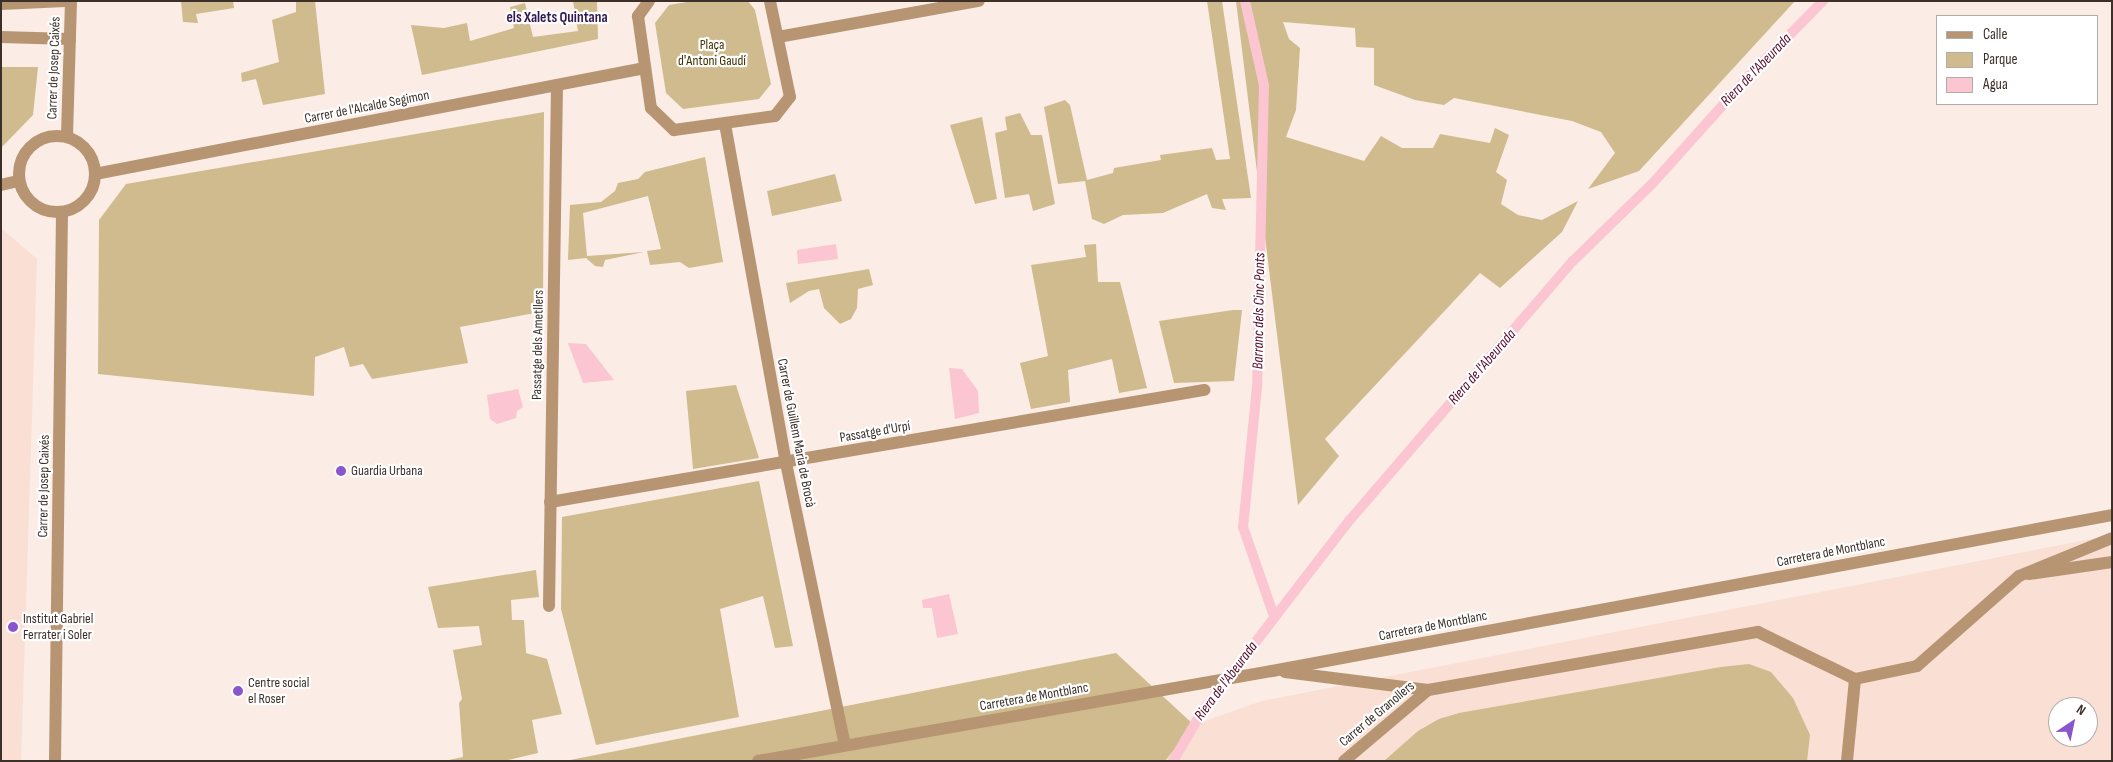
<!DOCTYPE html>
<meta charset="utf-8">
<style>
body{margin:0}
#map{position:relative;width:2113px;height:762px;overflow:hidden;background:#fbece6;font-family:"Sofia Sans Condensed",sans-serif}
div>[style]{position:absolute}
.built>*{inset:0;background:#f9dfd4}
.green>*{inset:0;background:#cfbb8d}
.water>*{inset:0;background:#fbc5d1}
.stream>*{height:10px;margin:-5px;padding:0 5px;transform-origin:5px;border-radius:5px;background:#fbc5d1}
.service>*{height:12px;margin:-6px;padding:0 6px;transform-origin:6px;border-radius:6px;background:#b79573}
.minor>*{height:12px;margin:-6px;padding:0 6px;transform-origin:6px;border-radius:6px;background:#b79573}
.minor>.ring{margin:-6px;padding:0;box-sizing:content-box;background:none;border:12px solid #b79573;border-radius:50%}
.tertiary>*{height:12px;margin:-6px;padding:0 6px;transform-origin:6px;border-radius:6px;background:#b79573}
.dots>*{width:14px;height:14px;translate:-50% -50%;box-sizing:border-box;border:2px solid #fff;border-radius:50%}
span{translate:-50% -50%;white-space:nowrap;text-align:center;line-height:1.15;-webkit-text-stroke:4.5px #fff;paint-order:stroke}
.park-label{font-size:14px;color:#403000}
.street-label{font-size:14px;color:#3d302a}
.poi-label{font-size:14px;color:#3d302a}
.left{translate:0 -50%;text-align:left}
.neighbourhood-label{font-size:15px;color:#331952;font-weight:700}
.water-label{font-size:15px;color:#540826;font-style:italic}
.frame{position:absolute;inset:0;border:2px solid #3d302a;pointer-events:none}
.legend{position:absolute;left:1936px;top:15px;width:162px;height:90px;box-sizing:border-box;background:#fff;border:1px solid #b1acaa;margin:0;padding:6px 9px;list-style:none;font-size:15px;color:#3d302a}
.legend li{display:flex;align-items:center;gap:10px;height:25px}
.legend b{width:25px;border:1px solid #b1acaa}
.north{position:absolute;left:2048px;top:697px;width:50px;height:50px;box-sizing:border-box;background:#fff;border:1px solid #b1acaa;border-radius:50%;rotate:34deg;font-size:14px;font-weight:700;line-height:20px;text-align:center;color:#3d302a}
.north::after{content:'';display:block;margin:auto;width:18px;height:22px;background:#8a54cc;clip-path:polygon(50% 0,100% 100%,50% 72%,0 100%)}
</style>
<div id="map">
<div class="built">
<div style="clip-path:polygon(1px 228px,37px 259px,21px 761px,1px 761px)"></div>
<div style="clip-path:polygon(evenodd,2112px 535px,2112px 761px,1165px 761px,1194px 725px,1262px 701px,2112px 535px,2058px 707px,2088px 707px,2088px 737px,2058px 737px,2058px 707px)"></div>
</div>
<div class="green">
<div style="clip-path:polygon(181px 1px,233px 1px,234px 8px,196px 14px,198px 23px,183px 22px)"></div>
<div style="clip-path:polygon(296px 1px,315px 1px,325px 94px,263px 105px,256px 79px,242px 82px,241px 73px,279px 62px,272px 20px,296px 12px)"></div>
<div style="clip-path:polygon(573px 1px,597px 2px,598px 39px,422px 75px,411px 25px,444px 28px,467px 23px,470px 41px,514px 28px,510px 7px,525px 3px,533px 37px,578px 31px)"></div>
<div style="clip-path:polygon(693px 1px,748px 1px,755px 10px,771px 84px,759px 99px,683px 109px,666px 93px,655px 23px,669px 5px)"></div>
<div style="clip-path:polygon(1207px 1px,1222px 1px,1251px 198px,1222px 199px,1226px 210px,1212px 208px,1207px 194px,1163px 213px,1123px 215px,1104px 224px,1092px 219px,1085px 181px,1058px 184px,1044px 107px,1065px 100px,1070px 105px,1087px 180px,1113px 173px,1114px 168px,1161px 160px,1160px 155px,1212px 148px,1216px 160px,1230px 159px)"></div>
<div style="clip-path:polygon(1236px 1px,1795px 1px,1639px 171px,1588px 189px,1615px 153px,1601px 132px,1572px 121px,1454px 98px,1444px 105px,1415px 100px,1374px 85px,1374px 48px,1356px 47px,1355px 28px,1283px 22px,1289px 39px,1300px 48px,1296px 110px,1286px 137px,1364px 161px,1381px 136px,1402px 148px,1433px 148px,1440px 134px,1490px 143px,1495px 128px,1509px 135px,1496px 172px,1507px 180px,1501px 204px,1518px 215px,1542px 220px,1578px 201px,1562px 232px,1500px 288px,1480px 273px,1325px 439px,1339px 456px,1298px 505px)"></div>
<div style="clip-path:polygon(1px 67px,38px 67px,33px 115px,1px 148px)"></div>
<div style="clip-path:polygon(544px 112px,543px 305px,535px 313px,460px 327px,468px 363px,372px 379px,363px 364px,350px 367px,344px 347px,315px 357px,314px 396px,98px 374px,99px 220px,126px 184px)"></div>
<div style="clip-path:polygon(1020px 113px,1031px 135px,1042px 135px,1055px 204px,1033px 211px,1029px 194px,1005px 198px,995px 133px,1007px 130px,1005px 117px)"></div>
<div style="clip-path:polygon(982px 117px,997px 199px,975px 204px,950px 125px)"></div>
<div style="clip-path:polygon(705px 157px,723px 262px,689px 268px,680px 262px,650px 265px,647px 251px,661px 249px,648px 196px,583px 213px,587px 256px,644px 252px,605px 260px,603px 267px,595px 266px,586px 258px,568px 260px,570px 205px,601px 202px,615px 191px,618px 183px,638px 179px,645px 172px)"></div>
<div style="clip-path:polygon(835px 174px,842px 201px,772px 216px,767px 191px)"></div>
<div style="clip-path:polygon(1096px 244px,1098px 282px,1120px 282px,1147px 388px,1119px 393px,1112px 359px,1068px 370px,1070px 402px,1031px 409px,1020px 363px,1048px 356px,1031px 265px,1086px 257px,1084px 245px)"></div>
<div style="clip-path:polygon(869px 269px,873px 285px,858px 289px,857px 308px,851px 319px,840px 324px,824px 308px,819px 289px,809px 291px,790px 303px,786px 283px)"></div>
<div style="clip-path:polygon(1233px 310px,1242px 310px,1234px 381px,1174px 383px,1159px 321px)"></div>
<div style="clip-path:polygon(736px 385px,759px 458px,693px 469px,686px 391px)"></div>
<div style="clip-path:polygon(759px 481px,793px 646px,775px 648px,763px 596px,720px 609px,739px 717px,596px 745px,561px 609px,562px 517px)"></div>
<div style="clip-path:polygon(536px 570px,539px 597px,511px 600px,512px 620px,524px 620px,526px 653px,547px 659px,562px 714px,532px 720px,538px 753px,504px 761px,444px 761px,463px 757px,459px 703px,462px 699px,453px 650px,482px 645px,479px 626px,438px 628px,428px 587px)"></div>
<div style="clip-path:polygon(1116px 653px,1194px 725px,1165px 761px,565px 761px)"></div>
<div style="clip-path:polygon(1749px 664px,1771px 672px,1793px 698px,1810px 735px,1807px 761px,1384px 761px,1418px 731px,1439px 719px,1459px 713px,1721px 667px)"></div>
</div>
<div class="water">
<div style="clip-path:polygon(836px 244px,838px 259px,798px 264px,797px 250px)"></div>
<div style="clip-path:polygon(568px 343px,586px 344px,614px 380px,583px 383px)"></div>
<div style="clip-path:polygon(949px 368px,962px 369px,978px 391px,979px 413px,955px 419px)"></div>
<div style="clip-path:polygon(518px 389px,523px 407px,517px 411px,516px 418px,497px 424px,490px 419px,487px 395px)"></div>
<div style="clip-path:polygon(949px 594px,958px 634px,937px 638px,932px 608px,923px 608px,922px 600px)"></div>
</div>
<div class="stream">
<div style="left:1245px;top:1px;width:86px;rotate:77.3deg"></div>
<div style="left:1264px;top:85px;width:302px;rotate:91.3deg"></div>
<div style="left:1257px;top:387px;width:141px;rotate:95.7deg"></div>
<div style="left:1243px;top:527px;width:94px;rotate:70.8deg"></div>
<div style="left:1173px;top:761px;width:56px;rotate:-59.7deg"></div>
<div style="left:1201px;top:713px;width:242px;rotate:-52.4deg"></div>
<div style="left:1349px;top:521px;width:343px;rotate:-49.3deg"></div>
<div style="left:1573px;top:261px;width:110px;rotate:-44.3deg"></div>
<div style="left:1652px;top:184px;width:144px;rotate:-48.1deg"></div>
<div style="left:1748px;top:77px;width:107px;rotate:-45.4deg"></div>
</div>
<div class="service">
<div style="left:1px;top:4px;width:64px;rotate:-2.7deg"></div>
<div style="left:1px;top:37px;width:69px;rotate:1.7deg"></div>
</div>
<div class="minor">
<div style="left:649px;top:1px;width:19px;rotate:126deg"></div>
<div style="left:638px;top:16px;width:93px;rotate:82deg"></div>
<div style="left:651px;top:108px;width:32px;rotate:44deg"></div>
<div style="left:674px;top:130px;width:102px;rotate:-7.9deg"></div>
<div style="left:775px;top:116px;width:24px;rotate:-52deg"></div>
<div style="left:790px;top:97px;width:98px;rotate:-101.8deg"></div>
<div style="left:778px;top:37px;width:204px;rotate:-10.2deg"></div>
<div style="left:725px;top:124px;width:344px;rotate:79.8deg"></div>
<div style="left:786px;top:463px;width:288px;rotate:78.2deg"></div>
<div class="ring" style="left:19px;top:136px;width:64px;height:64px"></div>
<div style="left:67px;top:136px;width:135px;rotate:-88.3deg"></div>
<div style="left:95px;top:174px;width:560px;rotate:-10.91deg"></div>
<div style="left:1px;top:185px;width:18px;rotate:-13deg"></div>
<div style="left:550px;top:502px;width:664px;rotate:-9.72deg"></div>
<div style="left:2029px;top:574px;width:84px;rotate:-8.2deg"></div>
<div style="left:549px;top:606px;width:521px;rotate:-89.12deg"></div>
<div style="left:55px;top:761px;width:549px;rotate:-89.27deg"></div>
<div style="left:1344px;top:761px;width:110px;rotate:-40.2deg"></div>
<div style="left:1847px;top:761px;width:82px;rotate:-84.4deg"></div>
</div>
<div class="tertiary">
<div style="left:1285px;top:672px;width:144px;rotate:7.2deg"></div>
<div style="left:1428px;top:690px;width:335px;rotate:-10deg"></div>
<div style="left:1758px;top:632px;width:108px;rotate:25.9deg"></div>
<div style="left:1855px;top:679px;width:63px;rotate:-11.8deg"></div>
<div style="left:1917px;top:666px;width:136px;rotate:-41.4deg"></div>
<div style="left:2019px;top:576px;width:100px;rotate:-22.2deg"></div>
<div style="left:758px;top:761px;width:522px;rotate:-9.93deg"></div>
<div style="left:1272px;top:671px;width:854px;rotate:-10.52deg"></div>
</div>
<div class="dots">
<div style="left:341px;top:471px;background:#8a54cc"></div>
<div style="left:13px;top:627px;background:#8a54cc"></div>
<div style="left:238px;top:691px;background:#8a54cc"></div>
</div>
<div class="park-label">
<span style="left:712px;top:53px">Plaça<br>d'Antoni Gaudí</span>
</div>
<div class="street-label">
<span style="left:54px;top:68px;rotate:-88deg">Carrer de Josep Caixés</span>
<span style="left:367px;top:107px;rotate:-11deg">Carrer de l'Alcalde Segimon</span>
<span style="left:538px;top:345px;rotate:-89deg">Passatge dels Ametllers</span>
<span style="left:875px;top:432px;rotate:-10deg">Passatge d'Urpí</span>
<span style="left:796px;top:433px;rotate:79deg">Carrer de Guillem Maria de Brocà</span>
<span style="left:44px;top:486px;rotate:-89deg">Carrer de Josep Caixés</span>
<span style="left:1831px;top:552px;rotate:-11deg">Carretera de Montblanc</span>
<span style="left:1433px;top:626px;rotate:-11deg">Carretera de Montblanc</span>
<span style="left:1034px;top:697px;rotate:-10deg">Carretera de Montblanc</span>
<span style="left:1377px;top:714px;rotate:-40deg">Carrer de Granollers</span>
</div>
<div class="poi-label">
<span class="left" style="left:351px;top:471px">Guardia Urbana</span>
<span class="left" style="left:23px;top:627px">Institut Gabriel<br>Ferrater i Soler</span>
<span class="left" style="left:248px;top:691px">Centre social<br>el Roser</span>
</div>
<div class="neighbourhood-label">
<span style="left:557px;top:18px">els Xalets Quintana</span>
</div>
<div class="water-label">
<span style="left:1756px;top:70px;rotate:-46deg">Riera de l'Abeurada</span>
<span style="left:1259px;top:311px;rotate:-89deg">Barranc dels Cinc Ponts</span>
<span style="left:1482px;top:367px;rotate:-49deg">Riera de l'Abeurada</span>
<span style="left:1226px;top:681px;rotate:-53deg">Riera de l'Abeurada</span>
</div>
<div class="frame"></div>
<ul class="legend">
<li><b style="height:6px;background:#b79573"></b>Calle</li>
<li><b style="height:14px;background:#cfbb8d"></b>Parque</li>
<li><b style="height:14px;background:#fbc5d1"></b>Agua</li>
</ul>
<div class="north">N</div>
</div>
